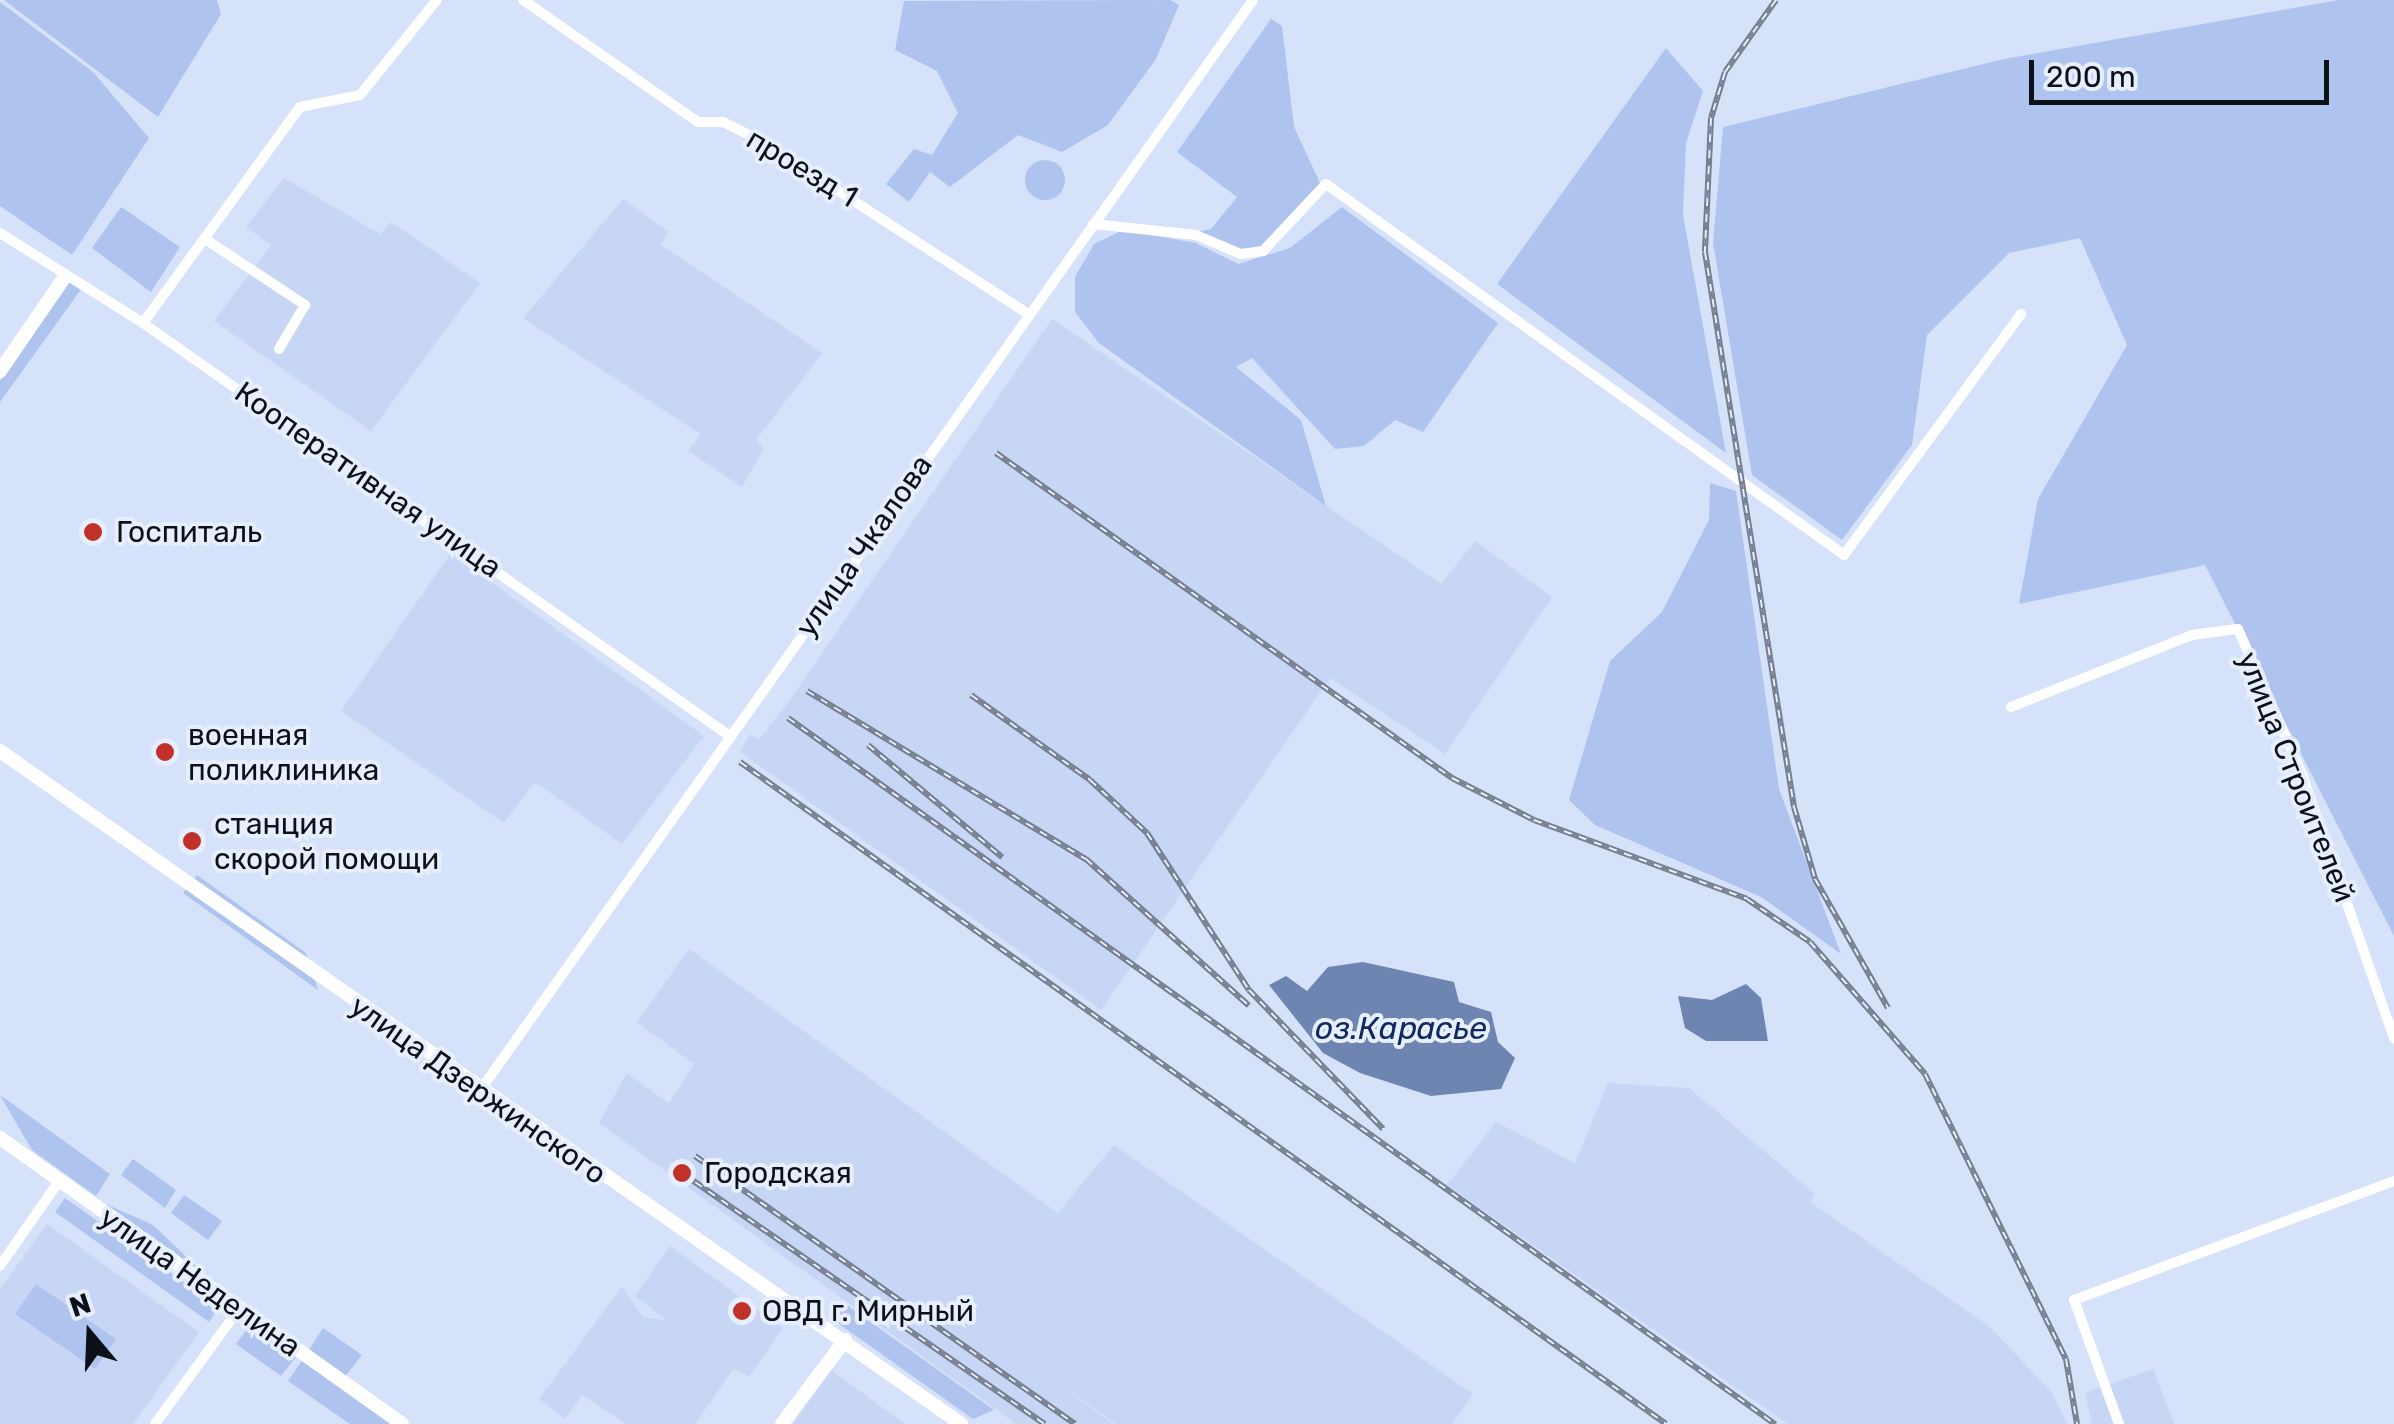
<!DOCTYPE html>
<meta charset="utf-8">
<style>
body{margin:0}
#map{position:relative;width:2394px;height:1424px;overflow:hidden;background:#d5e2fa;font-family:Rubik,sans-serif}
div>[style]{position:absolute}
.built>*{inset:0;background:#c6d6f4}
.green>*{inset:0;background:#aec4ee}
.round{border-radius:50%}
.water>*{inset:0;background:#6e85b1}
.street>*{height:10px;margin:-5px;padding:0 5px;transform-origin:5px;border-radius:5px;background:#fff}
.secondary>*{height:14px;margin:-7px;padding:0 7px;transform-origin:7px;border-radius:7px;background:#fff}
.rail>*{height:6px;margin-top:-3px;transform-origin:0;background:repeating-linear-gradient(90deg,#e7effe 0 8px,#757e8e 0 16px);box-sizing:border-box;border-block:2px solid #757e8e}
.dots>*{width:28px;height:28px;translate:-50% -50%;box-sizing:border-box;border:5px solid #e7effe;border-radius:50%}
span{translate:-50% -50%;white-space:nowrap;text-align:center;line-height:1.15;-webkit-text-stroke:8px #e7effe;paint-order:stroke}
.street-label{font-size:30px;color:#0c1018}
.poi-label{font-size:30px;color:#0c1018}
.left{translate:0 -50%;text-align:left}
.water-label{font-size:32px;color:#112960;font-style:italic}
.north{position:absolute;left:40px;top:1284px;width:100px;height:100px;-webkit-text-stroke:8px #e7effe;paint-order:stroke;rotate:341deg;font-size:28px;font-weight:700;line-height:40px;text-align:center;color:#0c1018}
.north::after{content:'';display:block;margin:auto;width:35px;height:45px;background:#0c1018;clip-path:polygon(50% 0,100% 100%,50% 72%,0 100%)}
.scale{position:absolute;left:2029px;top:60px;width:300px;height:45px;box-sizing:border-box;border:5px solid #0c1018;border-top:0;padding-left:12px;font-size:30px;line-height:35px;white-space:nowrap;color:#0c1018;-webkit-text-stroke:8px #e7effe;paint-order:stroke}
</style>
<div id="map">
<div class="built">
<div style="clip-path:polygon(284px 178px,380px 234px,391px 222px,480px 283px,371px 431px,214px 321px,271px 245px,246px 227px)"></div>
<div style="clip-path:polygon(623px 199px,669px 232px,661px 245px,822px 353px,756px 440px,764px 448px,742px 487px,688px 451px,700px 434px,523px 318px)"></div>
<div style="clip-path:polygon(1052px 319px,1441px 584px,1475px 541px,1552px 597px,1445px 754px,1330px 678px,1101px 1010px,739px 751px,751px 734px,759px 740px,792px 697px)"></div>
<div style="clip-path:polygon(451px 553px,704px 736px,622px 844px,535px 782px,504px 823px,341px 711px)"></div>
<div style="clip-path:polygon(689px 949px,1058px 1213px,1114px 1145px,1473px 1394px,1452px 1424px,1116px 1424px,1038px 1369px,1113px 1424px,1016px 1424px,599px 1123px,627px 1073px,830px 1220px,669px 1103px,694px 1064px,637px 1022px)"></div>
<div style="clip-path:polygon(1608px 1083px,1689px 1088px,1815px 1194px,1810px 1202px,1990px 1327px,2053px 1394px,2067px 1424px,1788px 1424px,1447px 1185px,1496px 1122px,1575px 1163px)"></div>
<div style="clip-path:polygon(47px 1224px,199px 1332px,133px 1424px,0 1424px,0 1289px)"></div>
<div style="clip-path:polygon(670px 1246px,783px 1328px,749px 1377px,734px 1368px,695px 1424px,627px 1424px,582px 1395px,565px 1419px,539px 1399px,622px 1287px,643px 1317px,668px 1321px,635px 1296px)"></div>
<div style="clip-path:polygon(2153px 1369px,2174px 1424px,2092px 1424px,2085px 1393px)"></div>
<div style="clip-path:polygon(831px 1370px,905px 1424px,793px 1424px)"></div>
</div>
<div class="green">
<div style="clip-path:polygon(4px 0,217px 0,221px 14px,158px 117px)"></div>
<div style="clip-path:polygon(1170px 0,1179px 5px,1156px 59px,1108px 125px,1062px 152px,1018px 135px,950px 187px,930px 172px,909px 202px,886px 184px,914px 149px,932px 155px,958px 113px,937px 71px,895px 50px,904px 1px)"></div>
<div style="clip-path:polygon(2339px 0,2394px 0,2394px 936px,2205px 565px,2019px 604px,2038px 499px,2127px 345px,2080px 238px,2009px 253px,1927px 335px,1912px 445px,1842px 540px,1752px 475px,1713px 243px,1723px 127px,2004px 59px)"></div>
<div style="clip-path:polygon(0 2px,93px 72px,149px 138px,72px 255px,0 206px)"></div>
<div style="clip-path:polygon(1271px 19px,1282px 26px,1294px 127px,1321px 185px,1263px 246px,1242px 251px,1197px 232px,1211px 229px,1237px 197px,1177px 152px)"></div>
<div style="clip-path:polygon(1666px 48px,1703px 91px,1686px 143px,1683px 215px,1726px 453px,1497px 284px)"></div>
<div class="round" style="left:1025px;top:160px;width:40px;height:40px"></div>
<div style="clip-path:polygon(121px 207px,180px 247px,151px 292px,92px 248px)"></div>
<div style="clip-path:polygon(1342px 207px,1498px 323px,1423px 432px,1395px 420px,1364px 446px,1335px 449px,1252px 358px,1236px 367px,1301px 420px,1326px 506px,1099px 343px,1075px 312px,1075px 277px,1094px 244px,1123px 230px,1196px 243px,1238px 264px,1290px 248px)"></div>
<div style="clip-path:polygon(71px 280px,82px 288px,0 402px,0 381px)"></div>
<div style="clip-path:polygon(1710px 483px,1736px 491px,1779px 789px,1841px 954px,1761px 897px,1595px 825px,1569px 800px,1610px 661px,1662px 612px,1709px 520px)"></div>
<div style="clip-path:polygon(197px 875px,306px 953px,318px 990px,183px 893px)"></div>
<div style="clip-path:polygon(0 1095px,110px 1174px,96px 1196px,32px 1150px)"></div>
<div style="clip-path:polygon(133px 1159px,176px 1190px,165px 1208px,121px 1175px)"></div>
<div style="clip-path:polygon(184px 1195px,222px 1221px,208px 1240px,171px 1213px)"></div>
<div style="clip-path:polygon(65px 1198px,219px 1307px,209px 1322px,55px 1212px)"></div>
<div style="clip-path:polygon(106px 1204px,153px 1225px,203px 1273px)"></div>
<div style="clip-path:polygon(36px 1284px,116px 1339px,95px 1369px,15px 1314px)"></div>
<div style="clip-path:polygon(844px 1303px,994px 1410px,973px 1419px,832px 1319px)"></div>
<div style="clip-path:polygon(251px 1324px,296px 1357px,281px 1376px,236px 1344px)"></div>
<div style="clip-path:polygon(323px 1328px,362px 1355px,344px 1378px,307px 1353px)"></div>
<div style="clip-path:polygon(303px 1359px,396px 1424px,350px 1424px,288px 1381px)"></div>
</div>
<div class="water">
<div style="clip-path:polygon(1363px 962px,1454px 982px,1459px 1002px,1491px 1012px,1498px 1042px,1515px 1058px,1501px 1089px,1431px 1096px,1360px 1073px,1323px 1053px,1269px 985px,1286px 976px,1307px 991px,1328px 967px)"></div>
<div style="clip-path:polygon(1746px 984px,1761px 998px,1768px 1041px,1706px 1041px,1685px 1028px,1678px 996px,1712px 1000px)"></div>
</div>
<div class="street">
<div style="left:523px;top:0;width:213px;rotate:34.9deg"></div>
<div style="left:698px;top:122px;width:25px"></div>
<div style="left:723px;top:122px;width:42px;rotate:26.6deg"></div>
<div style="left:761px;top:141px;width:318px;rotate:32.9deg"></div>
<div style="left:1093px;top:224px;width:104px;rotate:6.1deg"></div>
<div style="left:1196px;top:235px;width:49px;rotate:22.9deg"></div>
<div style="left:1241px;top:254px;width:22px;rotate:-8deg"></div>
<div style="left:1263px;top:251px;width:92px;rotate:-46.8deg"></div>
<div style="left:1326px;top:184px;width:637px;rotate:35.61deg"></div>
<div style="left:1844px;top:555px;width:299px;rotate:-53.7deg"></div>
<div style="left:0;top:233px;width:169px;rotate:32.2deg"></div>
<div style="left:143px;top:323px;width:719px;rotate:35.15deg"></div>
<div style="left:205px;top:239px;width:120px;rotate:33.4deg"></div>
<div style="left:305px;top:305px;width:51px;rotate:120.6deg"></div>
<div style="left:143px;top:323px;width:267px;rotate:-54deg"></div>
<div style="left:300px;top:107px;width:61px;rotate:-11.3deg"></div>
<div style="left:360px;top:95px;width:122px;rotate:-51deg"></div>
<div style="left:2011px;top:707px;width:195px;rotate:-21.7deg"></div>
<div style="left:2192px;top:635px;width:46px;rotate:-7.4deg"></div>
<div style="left:2238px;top:629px;width:158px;rotate:66.2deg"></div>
<div style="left:2302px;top:774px;width:280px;rotate:70.8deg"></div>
<div style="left:479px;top:1092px;width:1338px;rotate:-54.67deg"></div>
<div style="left:0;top:1266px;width:103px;rotate:-55.2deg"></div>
<div style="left:155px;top:1424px;width:141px;rotate:-53.9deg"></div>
<div style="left:2119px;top:1424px;width:132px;rotate:-109.9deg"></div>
<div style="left:2074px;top:1300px;width:341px;rotate:-20.4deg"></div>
</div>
<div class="secondary">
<div style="left:0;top:371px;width:113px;rotate:-55.5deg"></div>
<div style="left:0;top:751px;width:1173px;rotate:35deg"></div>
<div style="left:0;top:1138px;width:493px;rotate:35.4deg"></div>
<div style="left:782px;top:1424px;width:105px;rotate:-53.1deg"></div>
</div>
<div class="rail">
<div style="left:1776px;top:0;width:88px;rotate:125.3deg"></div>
<div style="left:1725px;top:72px;width:48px;rotate:106.9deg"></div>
<div style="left:1711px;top:118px;width:134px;rotate:92.6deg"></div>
<div style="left:1705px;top:252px;width:562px;rotate:80.89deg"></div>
<div style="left:1794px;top:807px;width:75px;rotate:73.7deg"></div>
<div style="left:1815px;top:879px;width:148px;rotate:60.5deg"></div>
<div style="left:996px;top:453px;width:560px;rotate:35.48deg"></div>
<div style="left:1452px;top:778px;width:92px;rotate:27.1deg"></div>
<div style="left:1534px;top:820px;width:227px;rotate:20.3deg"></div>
<div style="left:1747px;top:899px;width:76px;rotate:34.3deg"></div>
<div style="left:1810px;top:942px;width:175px;rotate:48.9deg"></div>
<div style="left:1925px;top:1074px;width:318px;rotate:63.7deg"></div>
<div style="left:2066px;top:1359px;width:66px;rotate:80.4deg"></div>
<div style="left:807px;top:691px;width:326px;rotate:31.1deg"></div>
<div style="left:1086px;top:859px;width:219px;rotate:42deg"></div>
<div style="left:971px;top:695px;width:146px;rotate:35.5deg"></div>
<div style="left:1090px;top:780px;width:78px;rotate:42.9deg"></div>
<div style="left:1147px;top:833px;width:187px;rotate:57deg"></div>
<div style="left:1249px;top:990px;width:193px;rotate:46deg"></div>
<div style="left:788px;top:718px;width:1214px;rotate:35.58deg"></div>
<div style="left:868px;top:745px;width:175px;rotate:39.9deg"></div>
<div style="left:740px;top:762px;width:1138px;rotate:35.56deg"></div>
<div style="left:695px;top:1156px;width:465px;rotate:35.2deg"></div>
<div style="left:682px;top:1173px;width:441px;rotate:34.7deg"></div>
</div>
<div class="dots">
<div style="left:93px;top:532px;background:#bf3129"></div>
<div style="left:165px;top:752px;background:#bf3129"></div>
<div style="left:192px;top:841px;background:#bf3129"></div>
<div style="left:682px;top:1173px;background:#bf3129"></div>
<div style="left:742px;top:1311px;background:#bf3129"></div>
</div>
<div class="street-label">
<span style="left:802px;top:168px;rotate:31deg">проезд 1</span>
<span style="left:368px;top:480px;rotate:35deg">Кооперативная улица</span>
<span style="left:864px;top:546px;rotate:-55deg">улица Чкалова</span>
<span style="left:2296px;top:777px;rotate:68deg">улица Строителей</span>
<span style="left:478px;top:1090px;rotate:35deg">улица Дзержинского</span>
<span style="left:200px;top:1282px;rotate:35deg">улица Неделина</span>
</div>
<div class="poi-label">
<span class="left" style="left:116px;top:532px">Госпиталь</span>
<span class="left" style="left:188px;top:752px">военная<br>поликлиника</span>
<span class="left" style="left:214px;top:841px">станция<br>скорой помощи</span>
<span class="left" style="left:704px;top:1173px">Городская</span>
<span class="left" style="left:762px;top:1311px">ОВД г. Мирный</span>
</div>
<div class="water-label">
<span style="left:1401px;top:1028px">оз.Карасье</span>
</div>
<div class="north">N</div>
<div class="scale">200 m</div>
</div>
